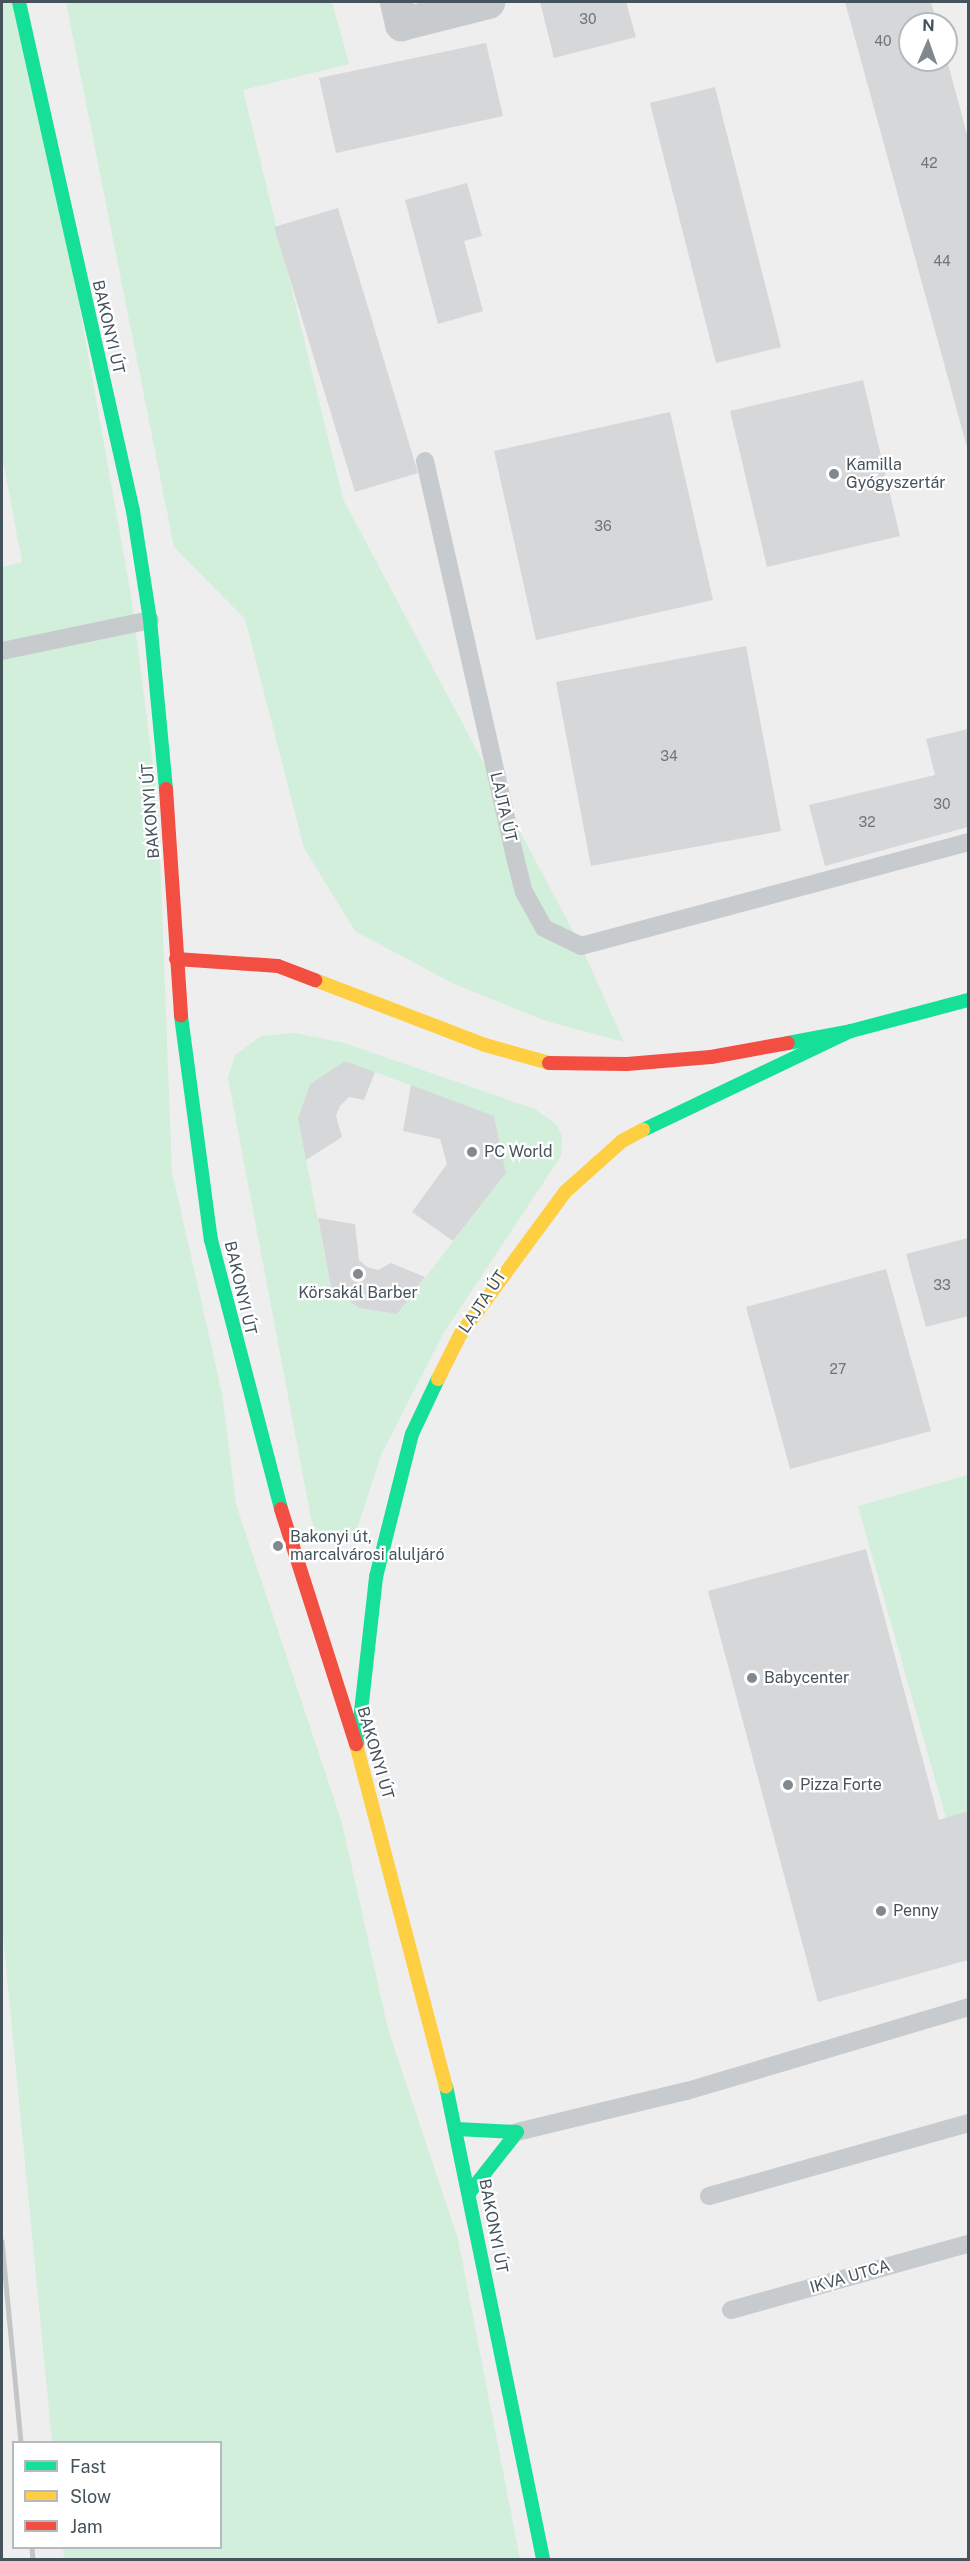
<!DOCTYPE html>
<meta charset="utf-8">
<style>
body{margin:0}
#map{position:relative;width:970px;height:2561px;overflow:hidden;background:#efeeee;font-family:"Public Sans",sans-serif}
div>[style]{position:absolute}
.green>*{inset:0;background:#d2efdb}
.building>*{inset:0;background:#d6d7d8}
.lane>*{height:18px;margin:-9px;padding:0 9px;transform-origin:9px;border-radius:9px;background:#c8cbcd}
.street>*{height:33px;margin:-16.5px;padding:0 16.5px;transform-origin:16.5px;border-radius:16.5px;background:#c8cbcd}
.fast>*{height:14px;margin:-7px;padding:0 7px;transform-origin:7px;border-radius:7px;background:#16e098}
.slow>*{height:14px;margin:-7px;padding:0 7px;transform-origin:7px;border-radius:7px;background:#ffcf43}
.jam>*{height:14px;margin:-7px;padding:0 7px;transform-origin:7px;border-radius:7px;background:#f24e42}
.rail>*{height:4.5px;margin:-2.25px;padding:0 2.25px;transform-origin:2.25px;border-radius:2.25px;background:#c4c5c7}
.dots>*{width:16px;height:16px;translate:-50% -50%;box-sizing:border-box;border:3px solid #fff;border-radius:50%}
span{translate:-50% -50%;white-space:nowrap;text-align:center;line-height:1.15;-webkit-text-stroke:4.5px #fff;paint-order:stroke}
.number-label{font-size:14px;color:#6a757c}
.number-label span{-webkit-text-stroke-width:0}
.street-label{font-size:16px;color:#45535c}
.poi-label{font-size:16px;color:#45535c}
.left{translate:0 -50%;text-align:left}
.frame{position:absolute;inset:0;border:3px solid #45535c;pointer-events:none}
.legend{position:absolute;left:12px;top:2441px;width:210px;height:108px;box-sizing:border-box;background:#fff;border:2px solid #b5babe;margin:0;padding:8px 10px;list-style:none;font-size:18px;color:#45535c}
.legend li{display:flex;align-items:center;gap:12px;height:30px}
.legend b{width:30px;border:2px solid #b5babe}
.north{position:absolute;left:898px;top:12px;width:60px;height:60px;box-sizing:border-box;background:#fff;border:2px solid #b5babe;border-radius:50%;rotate:2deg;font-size:16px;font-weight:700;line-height:24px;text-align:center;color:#45535c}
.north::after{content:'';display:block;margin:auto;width:21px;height:27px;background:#80898f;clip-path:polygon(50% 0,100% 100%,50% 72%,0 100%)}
</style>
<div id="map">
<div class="green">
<div style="clip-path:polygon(2px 2px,20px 2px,52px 153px,131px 595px,158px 804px,172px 1172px,222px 1393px,236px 1504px,342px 1823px,388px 2029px,458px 2239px,520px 2559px,64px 2559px,63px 2548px,220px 2548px,220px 2442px,52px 2442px,2px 1925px,2px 567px,22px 562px,2px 455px)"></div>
<div style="clip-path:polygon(66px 2px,332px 2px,349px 64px,243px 90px,343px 499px,581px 946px,624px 1042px,546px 1021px,454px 984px,355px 931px,304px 848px,245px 619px,174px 547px)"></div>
<div style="clip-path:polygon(evenodd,295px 1033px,344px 1043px,535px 1109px,557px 1125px,562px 1136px,561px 1156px,443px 1334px,381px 1455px,358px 1526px,348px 1539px,332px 1545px,317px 1535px,311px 1518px,228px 1078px,235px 1055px,261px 1036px,295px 1033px,345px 1061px,494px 1116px,506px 1173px,397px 1314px,359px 1308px,331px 1287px,298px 1118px,310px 1084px,345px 1061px)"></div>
<div style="clip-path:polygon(968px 1475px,968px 1811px,946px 1818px,858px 1506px)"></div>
</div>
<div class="building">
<div style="clip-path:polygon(540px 2px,626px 2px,636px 37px,554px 58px)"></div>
<div style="clip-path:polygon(845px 2px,931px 2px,937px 24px,910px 24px,910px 60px,947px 60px,968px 138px,968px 451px)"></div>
<div style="clip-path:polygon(486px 43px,503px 116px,336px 153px,319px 78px)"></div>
<div style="clip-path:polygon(715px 87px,781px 347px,716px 363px,650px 103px)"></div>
<div style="clip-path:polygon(467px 183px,482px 236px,464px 241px,483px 311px,438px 324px,405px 200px)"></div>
<div style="clip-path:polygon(338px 208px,418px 473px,355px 492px,274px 227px)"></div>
<div style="clip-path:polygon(863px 380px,900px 536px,767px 567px,730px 411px)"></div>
<div style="clip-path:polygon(670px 412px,713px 600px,536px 640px,494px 451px)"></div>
<div style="clip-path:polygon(746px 646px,781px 831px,591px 866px,556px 682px)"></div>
<div style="clip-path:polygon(968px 729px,968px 827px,825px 866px,809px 805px,935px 775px,926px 739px)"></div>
<div style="clip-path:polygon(345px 1061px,375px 1072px,364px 1100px,349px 1097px,340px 1106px,336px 1116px,342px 1137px,306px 1160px,298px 1118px,310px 1084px)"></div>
<div style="clip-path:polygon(411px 1085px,494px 1116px,506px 1173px,453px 1241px,412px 1212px,447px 1164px,440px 1139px,403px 1131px)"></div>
<div style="clip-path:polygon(318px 1218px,355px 1224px,359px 1260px,367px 1267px,378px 1270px,391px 1263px,425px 1277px,397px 1314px,359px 1308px,331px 1287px)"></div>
<div style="clip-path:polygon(968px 1238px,968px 1316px,926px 1327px,906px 1254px)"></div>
<div style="clip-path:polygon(886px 1269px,931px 1431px,790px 1469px,746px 1307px)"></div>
<div style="clip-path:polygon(866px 1549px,939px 1820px,968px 1811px,968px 1960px,818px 2002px,708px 1591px)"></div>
</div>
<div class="lane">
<div style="left:425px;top:461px;width:406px;rotate:77.2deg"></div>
<div style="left:515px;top:857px;width:36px;rotate:76deg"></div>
<div style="left:524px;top:892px;width:41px;rotate:60.9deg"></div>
<div style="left:544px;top:928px;width:41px;rotate:25.9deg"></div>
<div style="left:581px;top:946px;width:401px;rotate:-15deg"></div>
<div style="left:2px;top:651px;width:151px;rotate:-11.8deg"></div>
<div style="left:517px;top:2132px;width:175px;rotate:-13.6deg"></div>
<div style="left:687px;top:2091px;width:293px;rotate:-16.6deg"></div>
<div style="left:709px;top:2196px;width:269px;rotate:-15.7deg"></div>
<div style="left:731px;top:2310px;width:246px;rotate:-15.6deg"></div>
</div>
<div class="street">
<div style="left:396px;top:2px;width:23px;rotate:77deg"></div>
<div style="left:401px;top:24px;width:90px;rotate:-14.2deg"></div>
</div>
<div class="fast">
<div style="left:19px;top:2px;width:522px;rotate:77.38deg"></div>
<div style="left:133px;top:511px;width:110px;rotate:81.1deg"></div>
<div style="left:150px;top:620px;width:170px;rotate:84.6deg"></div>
<div style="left:181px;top:1016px;width:226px;rotate:82.4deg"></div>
<div style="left:211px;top:1240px;width:278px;rotate:75.4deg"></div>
<div style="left:788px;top:1043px;width:64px;rotate:-10.8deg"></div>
<div style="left:851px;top:1031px;width:121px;rotate:-14.8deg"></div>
<div style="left:643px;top:1130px;width:230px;rotate:-25.5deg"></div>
<div style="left:357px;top:1747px;width:171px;rotate:-83.6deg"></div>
<div style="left:376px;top:1577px;width:147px;rotate:-75.9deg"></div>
<div style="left:412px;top:1434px;width:61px;rotate:-64.7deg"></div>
<div style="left:446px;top:2086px;width:484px;rotate:78.4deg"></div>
<div style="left:457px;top:2129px;width:60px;rotate:2.9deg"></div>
<div style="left:470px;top:2192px;width:76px;rotate:-51.9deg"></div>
</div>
<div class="slow">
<div style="left:315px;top:980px;width:182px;rotate:20.9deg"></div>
<div style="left:485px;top:1045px;width:66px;rotate:15.7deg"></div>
<div style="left:438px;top:1379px;width:49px;rotate:-63.4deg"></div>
<div style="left:460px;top:1335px;width:177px;rotate:-53.7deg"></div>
<div style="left:565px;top:1192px;width:76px;rotate:-41.8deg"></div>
<div style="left:622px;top:1141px;width:24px;rotate:-28deg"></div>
<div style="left:356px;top:1744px;width:354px;rotate:75.3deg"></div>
</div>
<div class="jam">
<div style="left:166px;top:789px;width:227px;rotate:86.2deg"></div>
<div style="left:176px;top:959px;width:102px;rotate:3.9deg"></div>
<div style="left:278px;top:966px;width:40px;rotate:21deg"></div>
<div style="left:549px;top:1063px;width:78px;rotate:0.7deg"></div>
<div style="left:627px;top:1064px;width:84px;rotate:-4.8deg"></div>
<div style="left:711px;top:1057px;width:78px;rotate:-10.3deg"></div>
<div style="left:281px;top:1509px;width:247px;rotate:72.3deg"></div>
</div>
<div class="rail">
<div style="left:2px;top:2241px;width:202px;rotate:84.6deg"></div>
<div style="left:32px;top:2548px;width:12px;rotate:85deg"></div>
</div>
<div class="dots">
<div style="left:834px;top:474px;background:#80898f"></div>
<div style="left:472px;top:1152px;background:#80898f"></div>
<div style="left:358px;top:1274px;background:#80898f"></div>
<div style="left:278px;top:1546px;background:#80898f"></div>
<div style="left:752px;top:1678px;background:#80898f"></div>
<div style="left:788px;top:1785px;background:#80898f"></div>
<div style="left:881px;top:1911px;background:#80898f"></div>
</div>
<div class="number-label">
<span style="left:588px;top:19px">30</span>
<span style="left:883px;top:41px">40</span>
<span style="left:929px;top:163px">42</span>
<span style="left:942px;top:261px">44</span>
<span style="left:603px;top:526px">36</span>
<span style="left:669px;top:756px">34</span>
<span style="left:942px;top:804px">30</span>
<span style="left:867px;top:822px">32</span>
<span style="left:942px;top:1285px">33</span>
<span style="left:838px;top:1369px">27</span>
</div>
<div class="street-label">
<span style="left:108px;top:327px;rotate:77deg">BAKONYI ÚT</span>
<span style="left:503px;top:807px;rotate:77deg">LAJTA ÚT</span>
<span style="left:151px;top:811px;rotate:-94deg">BAKONYI ÚT</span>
<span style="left:240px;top:1288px;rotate:77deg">BAKONYI ÚT</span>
<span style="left:483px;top:1302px;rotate:-56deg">LAJTA ÚT</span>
<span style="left:375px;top:1753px;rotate:74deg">BAKONYI ÚT</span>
<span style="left:493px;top:2226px;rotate:79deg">BAKONYI ÚT</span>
<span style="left:850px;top:2277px;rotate:-16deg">IKVA UTCA</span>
</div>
<div class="poi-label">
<span class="left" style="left:846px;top:474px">Kamilla<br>Gyógyszertár</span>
<span class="left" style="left:484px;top:1152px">PC World</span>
<span style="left:358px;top:1293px">Körsakál Barber</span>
<span class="left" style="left:290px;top:1546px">Bakonyi út,<br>marcalvárosi aluljáró</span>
<span class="left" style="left:764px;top:1678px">Babycenter</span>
<span class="left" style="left:800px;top:1785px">Pizza Forte</span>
<span class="left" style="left:893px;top:1911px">Penny</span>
</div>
<div class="frame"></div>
<ul class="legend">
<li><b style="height:8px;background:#16e098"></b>Fast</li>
<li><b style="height:8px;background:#ffcf43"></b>Slow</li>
<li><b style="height:8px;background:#f24e42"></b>Jam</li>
</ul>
<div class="north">N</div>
</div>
